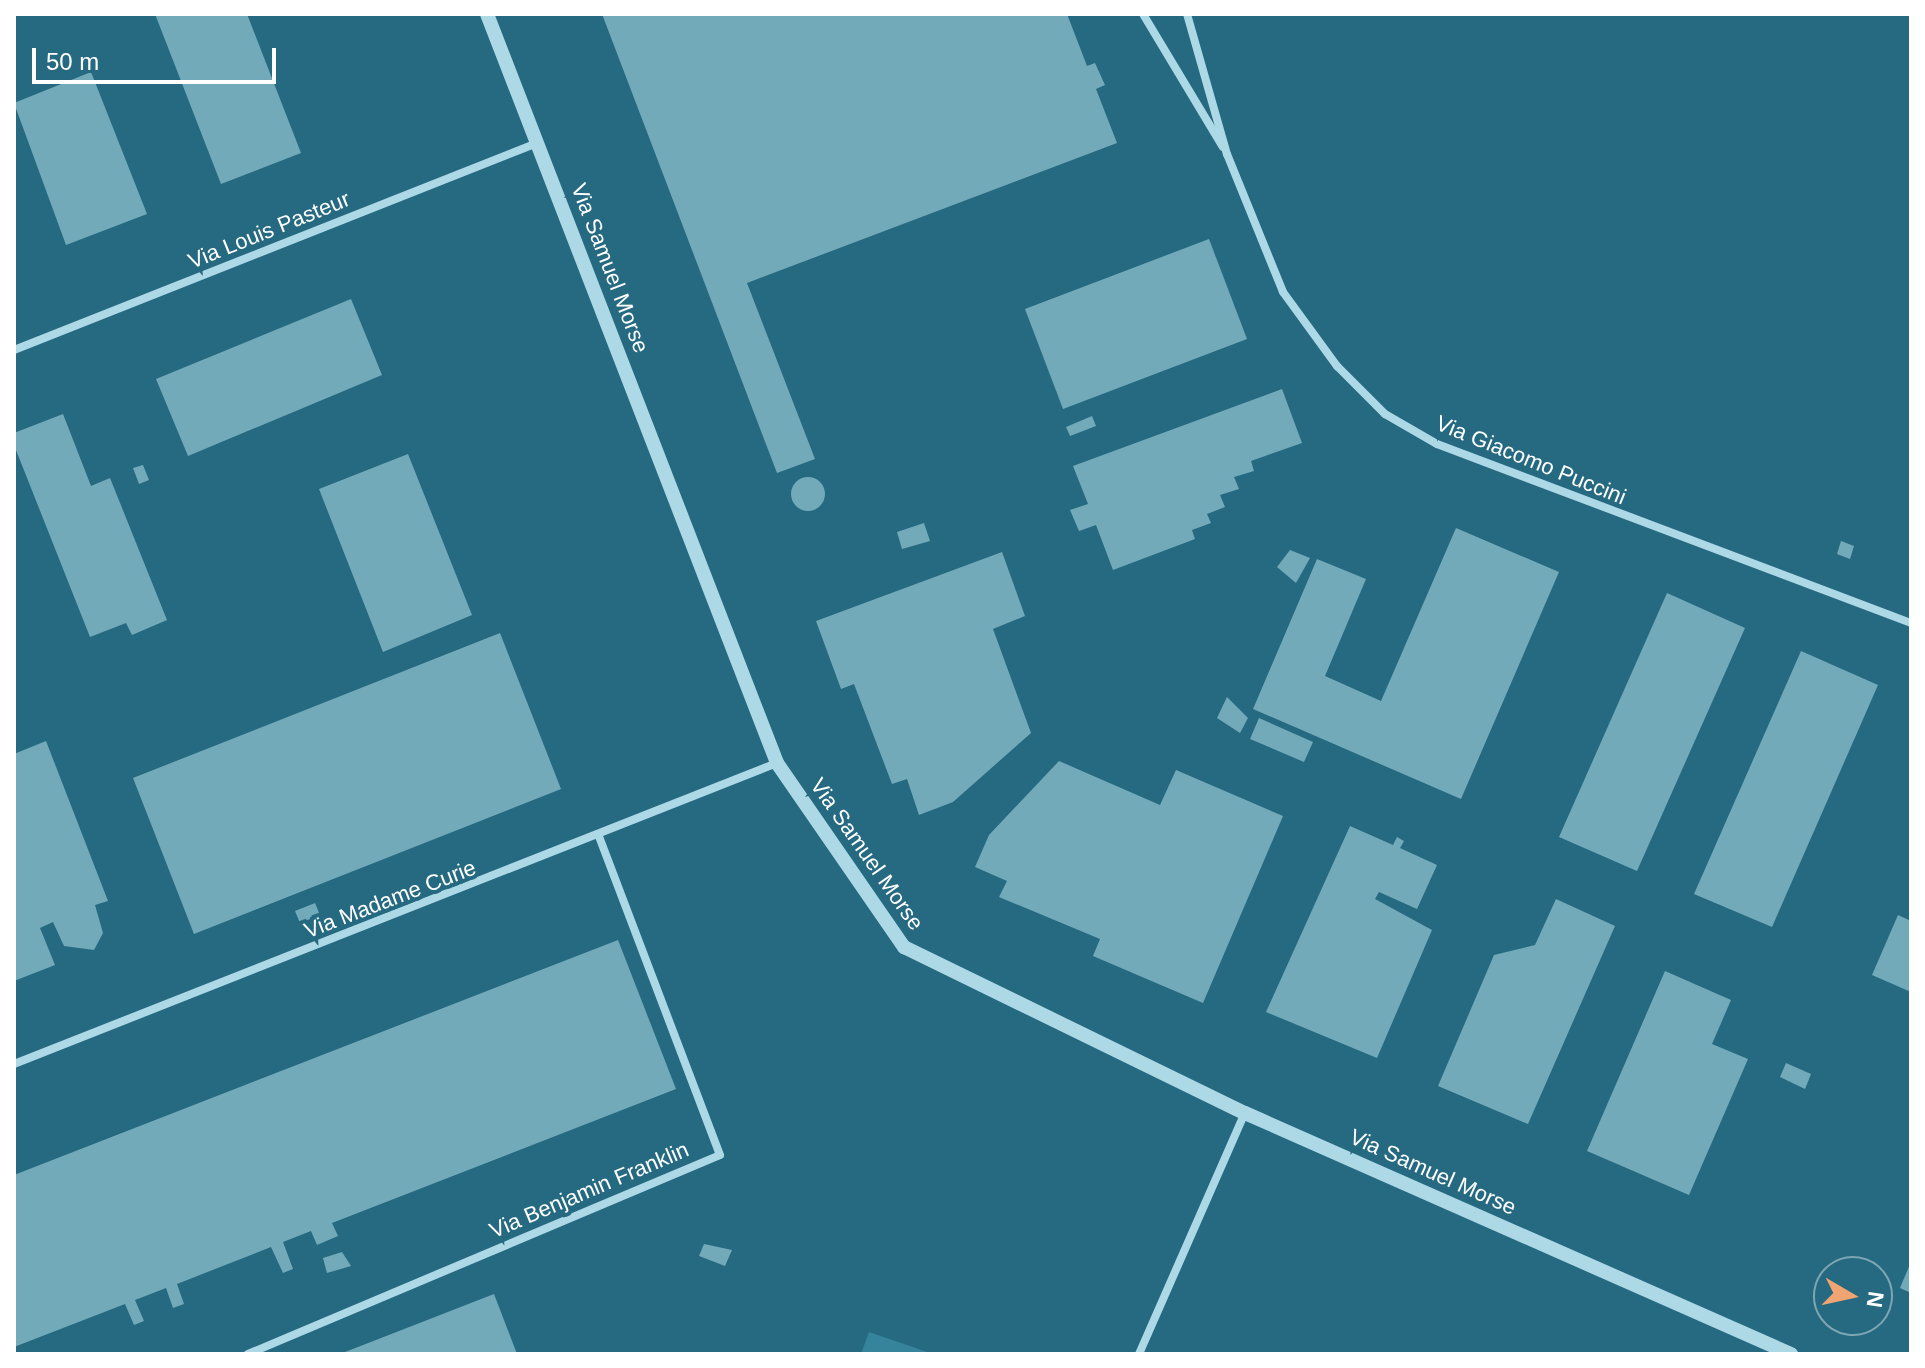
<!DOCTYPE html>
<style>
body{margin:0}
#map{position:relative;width:1925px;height:1368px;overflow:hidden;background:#266a81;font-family:Helvetica,sans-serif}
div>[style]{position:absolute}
.green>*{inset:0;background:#36849c}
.building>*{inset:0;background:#72aaba}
.round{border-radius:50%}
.minor>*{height:8px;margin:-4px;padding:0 4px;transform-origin:4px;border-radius:4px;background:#add9e6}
.tertiary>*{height:14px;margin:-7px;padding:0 7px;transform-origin:7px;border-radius:7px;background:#add9e6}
span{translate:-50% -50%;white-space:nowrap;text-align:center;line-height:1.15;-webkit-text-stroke:8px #266a81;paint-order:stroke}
.street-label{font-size:22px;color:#fff}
.frame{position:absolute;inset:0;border:16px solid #fff;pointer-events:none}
.north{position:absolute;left:1813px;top:1256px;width:80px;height:80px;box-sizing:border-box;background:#266a81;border:2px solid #7da6b3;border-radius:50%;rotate:99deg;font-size:22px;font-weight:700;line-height:32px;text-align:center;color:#fff}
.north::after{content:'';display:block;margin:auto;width:28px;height:36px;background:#efa472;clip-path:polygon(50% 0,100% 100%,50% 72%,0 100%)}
.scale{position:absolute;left:32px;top:48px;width:244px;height:36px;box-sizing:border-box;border:4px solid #fff;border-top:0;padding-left:10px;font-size:24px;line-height:28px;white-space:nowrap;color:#fff;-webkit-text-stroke:6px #266a81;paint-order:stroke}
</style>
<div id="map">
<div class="green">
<div style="clip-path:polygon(869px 1332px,933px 1354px,861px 1354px)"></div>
</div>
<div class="building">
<div style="clip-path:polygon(155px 14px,247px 14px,301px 153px,221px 184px)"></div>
<div style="clip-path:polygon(602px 14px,1067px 14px,1087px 66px,1095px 63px,1105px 85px,1096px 89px,1117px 143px,747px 283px,815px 459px,777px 473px)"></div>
<div style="clip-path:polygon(91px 72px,147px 214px,66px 245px,14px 103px)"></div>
<div style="clip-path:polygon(1209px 239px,1247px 339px,1063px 409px,1025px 309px)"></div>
<div style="clip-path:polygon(351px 299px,382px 375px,188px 456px,156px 379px)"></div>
<div style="clip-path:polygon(1282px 389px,1302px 443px,1251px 461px,1254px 471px,1234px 477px,1239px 489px,1220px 495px,1225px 507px,1207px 514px,1211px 523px,1192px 530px,1195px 539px,1113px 570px,1096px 525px,1079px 531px,1070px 510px,1088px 504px,1073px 466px)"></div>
<div style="clip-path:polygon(63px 414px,91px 486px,110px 478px,167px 620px,132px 635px,126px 623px,90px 637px,14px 445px,14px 433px)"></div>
<div style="clip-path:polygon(1092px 416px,1096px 426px,1070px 436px,1066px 427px)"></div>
<div style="clip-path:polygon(408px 454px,472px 615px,383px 652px,319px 489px)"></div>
<div style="clip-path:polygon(143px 465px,149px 480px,139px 484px,133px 468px)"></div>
<div class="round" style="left:791px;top:477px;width:34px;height:34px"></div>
<div style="clip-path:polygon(924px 523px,930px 541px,902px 549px,897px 532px)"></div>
<div style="clip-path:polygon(1456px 528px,1559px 572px,1461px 799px,1253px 709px,1317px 559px,1366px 579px,1325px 676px,1381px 701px)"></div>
<div style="clip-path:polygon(1841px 541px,1854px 546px,1850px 559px,1837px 554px)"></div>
<div style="clip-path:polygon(1290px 550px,1310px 558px,1296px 583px,1277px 567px)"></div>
<div style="clip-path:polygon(1002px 552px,1025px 616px,993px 629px,1031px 733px,953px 802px,919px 815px,907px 779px,892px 784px,854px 684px,841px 689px,816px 621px)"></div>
<div style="clip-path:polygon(1667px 593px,1745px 628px,1637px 871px,1559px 837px)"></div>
<div style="clip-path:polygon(500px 633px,561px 789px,194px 934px,133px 778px)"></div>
<div style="clip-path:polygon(1801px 651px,1878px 685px,1772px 927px,1694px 894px)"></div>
<div style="clip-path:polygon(1227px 697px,1248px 718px,1240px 733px,1217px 718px)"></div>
<div style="clip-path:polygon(1259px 718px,1313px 742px,1304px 762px,1250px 739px)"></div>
<div style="clip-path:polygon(46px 741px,108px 901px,95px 905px,103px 933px,94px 950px,64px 946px,53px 922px,40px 928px,55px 965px,14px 981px,14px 754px)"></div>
<div style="clip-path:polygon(1059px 761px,1160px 805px,1176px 770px,1283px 816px,1203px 1003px,1093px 956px,1100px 939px,999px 897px,1007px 881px,975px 867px,989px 835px)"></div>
<div style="clip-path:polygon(1350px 826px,1393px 845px,1397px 837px,1404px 841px,1400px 848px,1437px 865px,1417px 909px,1379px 892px,1375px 899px,1432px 930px,1377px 1058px,1266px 1012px)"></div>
<div style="clip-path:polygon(1556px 899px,1615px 926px,1528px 1124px,1438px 1086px,1494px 955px,1535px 945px)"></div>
<div style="clip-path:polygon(315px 903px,320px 915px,300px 923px,295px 911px)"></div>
<div style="clip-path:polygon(1898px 915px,1911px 921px,1911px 992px,1872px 975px)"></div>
<div style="clip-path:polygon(618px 940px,676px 1089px,332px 1223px,338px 1236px,317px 1245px,311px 1231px,283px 1242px,293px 1269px,283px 1273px,271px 1247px,177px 1284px,184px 1304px,173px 1308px,166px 1288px,135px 1300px,144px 1321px,134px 1325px,125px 1304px,14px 1347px,14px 1175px)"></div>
<div style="clip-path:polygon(1665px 971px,1731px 1000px,1712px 1044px,1748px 1059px,1689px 1195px,1587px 1151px)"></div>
<div style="clip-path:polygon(1786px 1063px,1811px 1074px,1805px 1089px,1780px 1077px)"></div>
<div style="clip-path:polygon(704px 1244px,732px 1250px,725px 1266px,699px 1256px)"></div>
<div style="clip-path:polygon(342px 1252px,351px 1266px,327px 1273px,323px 1258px)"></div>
<div style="clip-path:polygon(1911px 1262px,1911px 1293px,1900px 1288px)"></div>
<div style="clip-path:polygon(494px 1294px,517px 1354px,340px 1354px)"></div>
</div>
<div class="minor">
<div style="left:1143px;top:14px;width:155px;rotate:59deg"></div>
<div style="left:1187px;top:14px;width:146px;rotate:74.1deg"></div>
<div style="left:1227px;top:154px;width:149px;rotate:67.9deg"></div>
<div style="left:1283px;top:292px;width:92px;rotate:53.9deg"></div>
<div style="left:1337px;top:366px;width:68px;rotate:45deg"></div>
<div style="left:1385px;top:414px;width:60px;rotate:30deg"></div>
<div style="left:1437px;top:444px;width:507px;rotate:20.69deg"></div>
<div style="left:14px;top:350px;width:562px;rotate:-21.59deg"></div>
<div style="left:14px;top:1064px;width:820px;rotate:-21.53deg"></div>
<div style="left:248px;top:1354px;width:512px;rotate:-22.86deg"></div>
<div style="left:720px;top:1155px;width:340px;rotate:-110.8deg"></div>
<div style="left:1139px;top:1354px;width:263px;rotate:-66.3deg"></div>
</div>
<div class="tertiary">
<div style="left:487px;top:14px;width:803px;rotate:68.83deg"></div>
<div style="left:777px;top:763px;width:224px;rotate:55.4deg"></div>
<div style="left:904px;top:947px;width:379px;rotate:26deg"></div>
<div style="left:1245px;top:1113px;width:597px;rotate:23.82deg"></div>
</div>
<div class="street-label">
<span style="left:269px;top:230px;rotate:-22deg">Via Louis Pasteur</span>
<span style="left:610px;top:268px;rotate:69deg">Via Samuel Morse</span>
<span style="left:1531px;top:460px;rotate:22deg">Via Giacomo Puccini</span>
<span style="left:867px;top:854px;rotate:55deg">Via Samuel Morse</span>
<span style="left:390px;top:899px;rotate:-21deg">Via Madame Curie</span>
<span style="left:1433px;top:1172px;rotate:24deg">Via Samuel Morse</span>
<span style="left:589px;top:1190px;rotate:-23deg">Via Benjamin Franklin</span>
</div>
<div class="frame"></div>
<div class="north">N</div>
<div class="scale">50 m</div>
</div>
